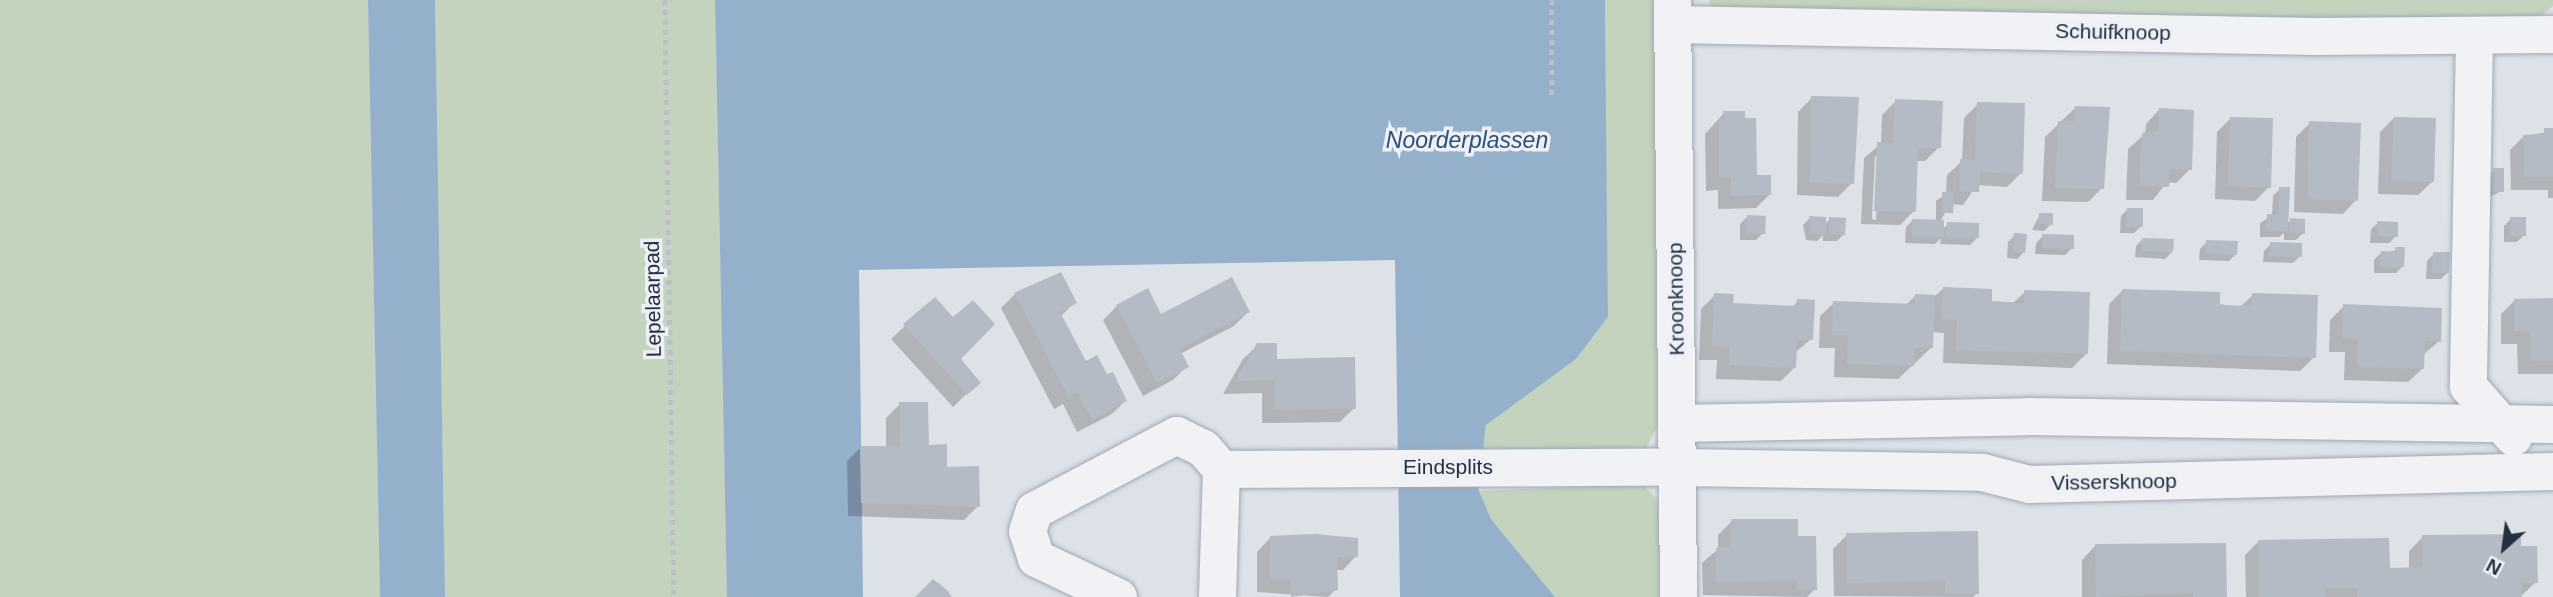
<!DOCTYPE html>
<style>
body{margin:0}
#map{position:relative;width:2553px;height:597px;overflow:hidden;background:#dde1e8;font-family:Arial,sans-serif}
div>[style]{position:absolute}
.green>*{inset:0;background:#c3d3be}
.water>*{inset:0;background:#95b0cb}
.shadow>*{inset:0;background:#0003}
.building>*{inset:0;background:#b4bbc5}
.path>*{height:4.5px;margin-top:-2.25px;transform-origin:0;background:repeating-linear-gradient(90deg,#bbbfc7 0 5px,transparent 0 10px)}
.roads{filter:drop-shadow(0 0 2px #a2a8b2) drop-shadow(0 0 2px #a2a8b2)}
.street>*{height:37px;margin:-18.5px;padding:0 18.5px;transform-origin:18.5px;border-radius:18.5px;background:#f0f2f6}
span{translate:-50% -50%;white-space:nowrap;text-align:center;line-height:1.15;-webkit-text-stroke:7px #edf0f6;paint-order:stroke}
.street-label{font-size:21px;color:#262f40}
.water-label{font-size:23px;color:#2d4e76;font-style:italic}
.north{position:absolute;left:2469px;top:513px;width:70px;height:70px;-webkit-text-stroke:5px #edf0f6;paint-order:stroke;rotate:208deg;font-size:19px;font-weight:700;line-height:28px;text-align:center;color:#262f40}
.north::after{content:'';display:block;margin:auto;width:24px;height:32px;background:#262f40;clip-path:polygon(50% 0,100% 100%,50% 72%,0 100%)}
</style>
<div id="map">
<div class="green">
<div style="clip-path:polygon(0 0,368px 0,380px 597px,0 597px)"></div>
<div style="clip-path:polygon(435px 0,715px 0,727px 597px,445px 597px)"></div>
<div style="clip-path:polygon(1605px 0,1658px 0,1664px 413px,1646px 448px,1483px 450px,1486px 425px,1576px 359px,1608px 317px)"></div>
<div style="clip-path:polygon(1710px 0,2553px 0,2553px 6px,2536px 21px,1710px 11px)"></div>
<div style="clip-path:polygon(1642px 484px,1657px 499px,1668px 597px,1555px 597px,1491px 519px,1479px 491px)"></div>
</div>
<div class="water">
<div style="clip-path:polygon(368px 0,435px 0,445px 597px,380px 597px)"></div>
<div style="clip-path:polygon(715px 0,1605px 0,1608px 317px,1576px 359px,1486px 425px,1483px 450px,1478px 450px,1479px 491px,1491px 519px,1555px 597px,1400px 597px,1395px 260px,859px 270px,863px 597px,727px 597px)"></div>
</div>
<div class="shadow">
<div style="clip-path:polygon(1812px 98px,1852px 183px,1838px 197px,1797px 195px,1798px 112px)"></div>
<div style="clip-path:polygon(evenodd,1896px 101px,1939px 147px,1925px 161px,1916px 161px,1914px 211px,1900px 225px,1861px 224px,1864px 158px,1881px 144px,1882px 115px,1896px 101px,1875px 156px,1878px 156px,1876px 220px,1872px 219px,1875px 156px)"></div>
<div style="clip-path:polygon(1978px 104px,2021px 173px,2007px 187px,1977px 185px,1963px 205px,1950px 204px,1940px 222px,1942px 230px,1948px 224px,1977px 238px,1970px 245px,1940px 244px,1941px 238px,1935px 244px,1905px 243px,1906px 227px,1913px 220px,1936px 221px,1936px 201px,1946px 194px,1947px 175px,1962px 161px,1964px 118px)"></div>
<div style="clip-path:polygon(2076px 107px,2102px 188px,2088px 202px,2042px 201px,2045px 137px)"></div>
<div style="clip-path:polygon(2159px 110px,2190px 169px,2176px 183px,2167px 182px,2153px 200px,2126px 200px,2128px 149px,2145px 134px,2146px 124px)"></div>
<div style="clip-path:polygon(1724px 113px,1755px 177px,1770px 194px,1756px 208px,1718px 209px,1718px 190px,1706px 191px,1705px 134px)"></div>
<div style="clip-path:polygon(2231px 118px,2269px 187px,2255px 201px,2215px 199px,2217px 132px)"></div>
<div style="clip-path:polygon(2394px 118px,2432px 182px,2418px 195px,2378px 194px,2380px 132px)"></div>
<div style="clip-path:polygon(2310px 123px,2356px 200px,2343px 214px,2294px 212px,2296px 137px)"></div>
<div style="clip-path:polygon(2553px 131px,2553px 198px,2548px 198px,2548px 190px,2511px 190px,2510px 150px,2524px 136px)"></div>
<div style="clip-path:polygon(2494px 170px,2502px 191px,2487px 198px,2487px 177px)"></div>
<div style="clip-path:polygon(2280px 189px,2287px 224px,2291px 220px,2303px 233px,2296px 240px,2284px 240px,2284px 233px,2279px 237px,2260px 237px,2260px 223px,2272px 216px,2273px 196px)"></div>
<div style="clip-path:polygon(2128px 209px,2141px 226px,2134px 233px,2120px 233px,2121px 216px)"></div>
<div style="clip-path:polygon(2040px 214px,2051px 224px,2044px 231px,2032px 230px)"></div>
<div style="clip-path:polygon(1747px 217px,1763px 233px,1756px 240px,1740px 240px,1740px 224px)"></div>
<div style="clip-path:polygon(1810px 218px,1824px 225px,1830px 219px,1844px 234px,1837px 241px,1823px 241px,1823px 235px,1817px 241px,1806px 240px,1803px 225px)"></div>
<div style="clip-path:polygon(2511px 219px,2524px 235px,2517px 242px,2504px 242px,2504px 226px)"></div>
<div style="clip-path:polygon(2378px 223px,2396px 236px,2389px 243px,2370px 243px,2371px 229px)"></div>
<div style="clip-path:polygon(2015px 235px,2024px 252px,2017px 259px,2007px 258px,2008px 242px)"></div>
<div style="clip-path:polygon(2043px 236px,2072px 248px,2065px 255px,2035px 254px,2036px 243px)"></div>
<div style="clip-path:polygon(2143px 239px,2172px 252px,2165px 259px,2135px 257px,2136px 246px)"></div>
<div style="clip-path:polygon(2207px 242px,2236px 254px,2229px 261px,2199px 260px,2200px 249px)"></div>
<div style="clip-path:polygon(2271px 244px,2300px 256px,2293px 263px,2263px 262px,2264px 251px)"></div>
<div style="clip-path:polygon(2403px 249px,2403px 266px,2396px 273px,2374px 273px,2374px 260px,2381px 253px)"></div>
<div style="clip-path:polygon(2434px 254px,2448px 272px,2441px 279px,2426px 279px,2427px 261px)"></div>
<div style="clip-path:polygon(1943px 289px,1990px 303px,2012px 304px,2025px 292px,2086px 354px,2072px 368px,1943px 363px,1944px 333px,1932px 332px,1931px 348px,1898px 379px,1834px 377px,1835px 348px,1819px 348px,1820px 316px,1834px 303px,1906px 305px,1915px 296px,1935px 296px)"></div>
<div style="clip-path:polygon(2123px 290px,2240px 307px,2253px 295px,2314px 357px,2300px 371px,2107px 364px,2109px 304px)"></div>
<div style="clip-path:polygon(1015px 294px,1075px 302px,1060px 317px,1085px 363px,1106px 377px,1125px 401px,1112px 414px,1077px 432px,1063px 404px,1054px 409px,1001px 308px)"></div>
<div style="clip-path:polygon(1715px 295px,1732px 305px,1792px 307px,1798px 301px,1811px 339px,1795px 353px,1795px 367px,1781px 381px,1716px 379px,1717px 360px,1699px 360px,1701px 309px)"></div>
<div style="clip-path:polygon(2515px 300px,2553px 300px,2553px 374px,2518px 374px,2517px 344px,2501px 344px,2501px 314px)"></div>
<div style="clip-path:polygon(1117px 306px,1160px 316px,1248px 312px,1234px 326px,1180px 354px,1187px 366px,1173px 380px,1143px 396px,1103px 320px)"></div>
<div style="clip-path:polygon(2344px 306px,2439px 341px,2423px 355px,2422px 369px,2408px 382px,2344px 380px,2345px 352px,2329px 352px,2330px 320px)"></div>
<div style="clip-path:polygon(905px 326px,958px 359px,978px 383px,953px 407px,891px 339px)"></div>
<div style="clip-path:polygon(1258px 345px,1275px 361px,1354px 408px,1340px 422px,1262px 423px,1262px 393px,1223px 394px,1243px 359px)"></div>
<div style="clip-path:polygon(900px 404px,927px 447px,978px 506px,964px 520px,848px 516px,847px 461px,861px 447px,886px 447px,886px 418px)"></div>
<div style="clip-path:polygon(1732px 521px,1797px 538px,1815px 589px,1807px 597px,1703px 595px,1702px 563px,1718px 549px,1718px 535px)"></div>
<div style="clip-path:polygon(1847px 535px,1977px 593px,1973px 597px,1834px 596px,1833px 549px)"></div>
<div style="clip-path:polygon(2423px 537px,2520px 548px,2536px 582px,2520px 597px,2246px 597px,2245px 555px,2259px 541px,2388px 570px,2409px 569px,2409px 551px)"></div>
<div style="clip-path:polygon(1270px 538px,1356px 556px,1343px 570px,1336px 570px,1336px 589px,1328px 597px,1257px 592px,1257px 552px)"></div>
<div style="clip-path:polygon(2095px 546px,2225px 597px,2082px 597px,2082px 560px)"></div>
</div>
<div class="building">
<div style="clip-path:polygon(1811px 96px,1859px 97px,1854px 184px,1810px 182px)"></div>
<div style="clip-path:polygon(1895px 99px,1943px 101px,1941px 148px,1918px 148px,1916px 212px,1874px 211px,1877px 142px,1893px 143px)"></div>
<div style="clip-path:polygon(1977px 102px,2025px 103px,2023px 174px,1980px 172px,1979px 192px,1959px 191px,1960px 159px,1975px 160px)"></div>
<div style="clip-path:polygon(2075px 106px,2110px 107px,2104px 189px,2055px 188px,2058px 121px,2074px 121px)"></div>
<div style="clip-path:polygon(2159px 108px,2194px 110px,2192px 170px,2170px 169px,2169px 187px,2139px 186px,2142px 133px,2158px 131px)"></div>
<div style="clip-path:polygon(1723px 111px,1745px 111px,1745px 118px,1756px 118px,1757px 175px,1771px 175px,1771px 195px,1731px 196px,1731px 177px,1719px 178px,1719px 118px,1724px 118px)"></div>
<div style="clip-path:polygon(2230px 117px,2273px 118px,2271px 188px,2228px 186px)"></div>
<div style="clip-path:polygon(2394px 117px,2436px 118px,2434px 182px,2391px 181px)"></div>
<div style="clip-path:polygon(2309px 121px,2361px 123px,2358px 201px,2307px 199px)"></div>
<div style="clip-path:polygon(2544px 128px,2553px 128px,2553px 177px,2524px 177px,2523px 135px,2544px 134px)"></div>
<div style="clip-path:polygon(2493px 168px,2504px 168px,2504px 192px,2494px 192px)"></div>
<div style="clip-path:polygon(2279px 187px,2290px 187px,2288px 231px,2266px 230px,2267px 214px,2278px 214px)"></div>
<div style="clip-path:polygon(1942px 192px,1954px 193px,1953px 213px,1942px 213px)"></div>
<div style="clip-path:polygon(2127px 208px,2143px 208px,2143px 227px,2126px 227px)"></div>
<div style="clip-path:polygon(2039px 213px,2053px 213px,2053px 225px,2039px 224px)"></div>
<div style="clip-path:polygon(1747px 215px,1766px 216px,1765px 234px,1746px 234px)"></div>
<div style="clip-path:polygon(1809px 216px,1826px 217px,1826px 235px,1812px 234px)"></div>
<div style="clip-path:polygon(1829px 217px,1846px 218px,1845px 235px,1829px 234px)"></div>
<div style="clip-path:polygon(2510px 217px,2526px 217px,2526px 236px,2510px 236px)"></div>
<div style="clip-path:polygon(2290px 218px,2305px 219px,2305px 234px,2290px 233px)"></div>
<div style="clip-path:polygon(1912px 219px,1944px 220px,1944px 237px,1912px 237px)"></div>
<div style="clip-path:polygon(2377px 221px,2398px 222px,2398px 237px,2377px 236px)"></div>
<div style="clip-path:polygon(1947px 222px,1979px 223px,1979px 238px,1946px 238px)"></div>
<div style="clip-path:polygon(2014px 233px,2027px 234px,2025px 253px,2013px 252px)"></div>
<div style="clip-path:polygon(2042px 234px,2074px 235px,2074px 249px,2042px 248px)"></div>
<div style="clip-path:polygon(2142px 238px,2174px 239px,2173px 252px,2141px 251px)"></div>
<div style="clip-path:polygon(2206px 240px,2238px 241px,2237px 255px,2205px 253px)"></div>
<div style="clip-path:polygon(2270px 242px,2302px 243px,2302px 257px,2269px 256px)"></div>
<div style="clip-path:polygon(2395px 247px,2405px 247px,2404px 267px,2380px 267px,2381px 251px,2395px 252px)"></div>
<div style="clip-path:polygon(2433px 252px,2450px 252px,2449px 273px,2432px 273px)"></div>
<div style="clip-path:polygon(1061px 272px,1077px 303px,1060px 312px,1086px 361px,1097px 355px,1107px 374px,1113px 372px,1127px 401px,1092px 420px,1077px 392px,1068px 396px,1014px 293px)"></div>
<div style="clip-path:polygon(1232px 277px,1250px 312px,1180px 349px,1189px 367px,1157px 383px,1116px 305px,1148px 288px,1161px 314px)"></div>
<div style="clip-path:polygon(1943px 287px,1992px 289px,1992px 301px,2024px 303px,2024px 290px,2090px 292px,2088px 354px,1956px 350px,1957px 320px,1941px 319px)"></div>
<div style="clip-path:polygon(2122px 289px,2220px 292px,2220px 305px,2252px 306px,2252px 293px,2318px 295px,2316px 358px,2120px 351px)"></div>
<div style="clip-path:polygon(1714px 293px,1734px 294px,1733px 303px,1796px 306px,1797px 299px,1815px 300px,1813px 340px,1797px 340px,1796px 368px,1729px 365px,1730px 347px,1712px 346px)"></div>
<div style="clip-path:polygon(1915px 294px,1935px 295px,1933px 348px,1915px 348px,1914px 366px,1847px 364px,1848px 335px,1832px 335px,1833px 301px,1915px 304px)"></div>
<div style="clip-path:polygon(935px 297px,953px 317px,973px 300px,995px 324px,961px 359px,981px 383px,967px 395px,903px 324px)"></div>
<div style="clip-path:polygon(2553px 298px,2553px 361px,2531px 361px,2530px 331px,2514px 331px,2514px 299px)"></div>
<div style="clip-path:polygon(2343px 304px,2442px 308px,2441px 342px,2425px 341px,2424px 369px,2357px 367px,2358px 339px,2342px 338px)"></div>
<div style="clip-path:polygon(1257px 343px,1277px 343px,1277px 359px,1355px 357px,1356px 409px,1275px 410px,1275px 380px,1235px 381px)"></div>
<div style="clip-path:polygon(899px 402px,928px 402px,929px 445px,947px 444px,947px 467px,979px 466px,980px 507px,861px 503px,860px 446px,900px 446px)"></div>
<div style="clip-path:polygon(1731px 519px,1798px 519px,1798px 536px,1816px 536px,1817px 590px,1797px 590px,1797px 581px,1716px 582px,1716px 548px,1731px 547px)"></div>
<div style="clip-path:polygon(1978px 531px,1979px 594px,1945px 594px,1945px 581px,1847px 583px,1846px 533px)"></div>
<div style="clip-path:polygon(1315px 534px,1358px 538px,1358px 557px,1337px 557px,1338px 590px,1291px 597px,1291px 579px,1270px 579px,1270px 536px)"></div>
<div style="clip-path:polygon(2521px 534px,2521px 546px,2537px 546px,2538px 583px,2522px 583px,2522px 597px,2357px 597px,2357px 588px,2325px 588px,2325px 597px,2259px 597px,2258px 540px,2389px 538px,2390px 568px,2423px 567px,2422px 535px)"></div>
<div style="clip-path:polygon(2226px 543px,2227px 597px,2193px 597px,2193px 593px,2096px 597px,2095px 544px)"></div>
<div style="clip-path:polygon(933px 579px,947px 590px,952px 597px,915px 597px)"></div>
</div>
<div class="path">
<div style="left:665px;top:0;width:597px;rotate:89.14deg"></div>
<div style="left:1552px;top:0;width:95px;rotate:90deg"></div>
</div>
<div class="roads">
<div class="street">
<div style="left:1672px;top:0;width:597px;rotate:89.42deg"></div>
<div style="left:1672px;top:24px;width:644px;rotate:1.07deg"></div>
<div style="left:2316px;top:36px;width:237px;rotate:-0.5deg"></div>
<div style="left:2474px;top:35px;width:351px;rotate:91deg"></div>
<div style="left:2468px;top:386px;width:68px;rotate:48.6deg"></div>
<div style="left:1678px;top:423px;width:350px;rotate:-1.1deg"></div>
<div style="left:2028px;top:416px;width:525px;rotate:0.87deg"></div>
<div style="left:1221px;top:469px;width:455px;rotate:-0.3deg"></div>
<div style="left:1676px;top:467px;width:306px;rotate:0.9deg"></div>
<div style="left:1982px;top:472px;width:49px;rotate:14.3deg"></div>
<div style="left:2029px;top:484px;width:524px;rotate:-1.42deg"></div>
<div style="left:1118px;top:597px;width:91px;rotate:-154.6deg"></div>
<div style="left:1036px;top:558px;width:28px;rotate:-108deg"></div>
<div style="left:1027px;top:531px;width:22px;rotate:-72deg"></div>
<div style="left:1034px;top:510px;width:161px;rotate:-27.8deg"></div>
<div style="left:1176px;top:435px;width:30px;rotate:26deg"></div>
<div style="left:1203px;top:448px;width:28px;rotate:49deg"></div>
<div style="left:1221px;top:469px;width:128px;rotate:91.8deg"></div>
</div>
</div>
<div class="street-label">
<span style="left:2113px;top:32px;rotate:1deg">Schuifknoop</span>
<span style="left:653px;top:299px;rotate:-91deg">Lepelaarpad</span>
<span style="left:1676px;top:299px;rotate:-91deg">Kroonknoop</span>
<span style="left:1448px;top:467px">Eindsplits</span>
<span style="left:2114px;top:482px;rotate:-1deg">Vissersknoop</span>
</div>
<div class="water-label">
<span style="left:1467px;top:140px">Noorderplassen</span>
</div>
<div class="north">N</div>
</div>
